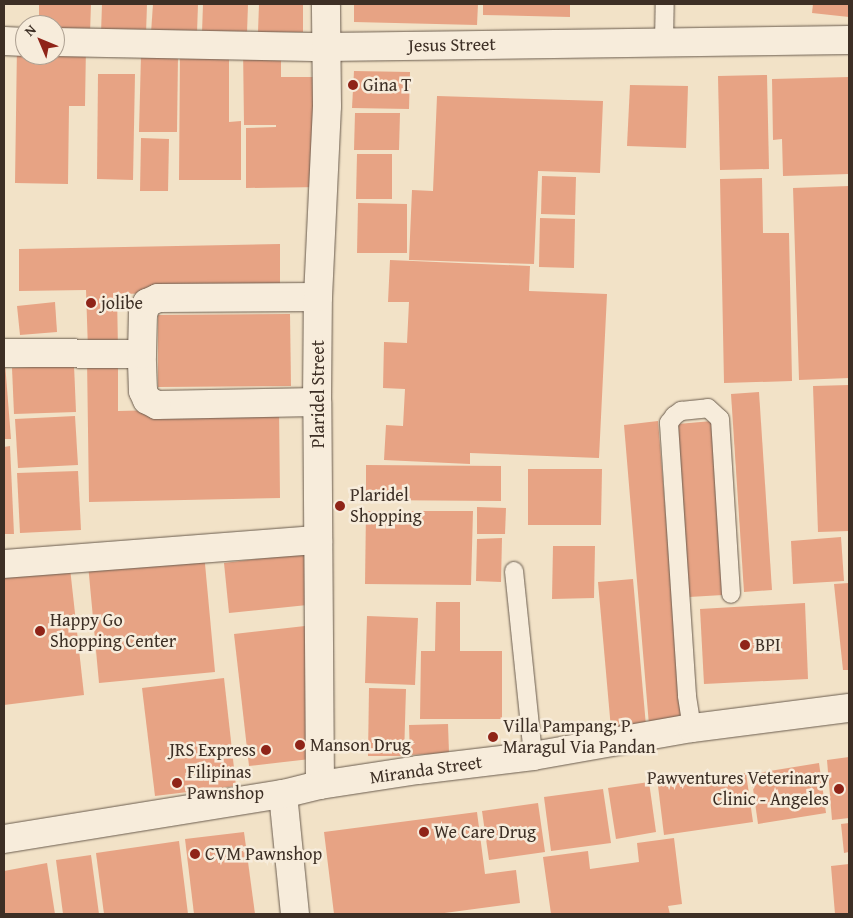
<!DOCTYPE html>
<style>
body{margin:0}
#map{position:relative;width:853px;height:918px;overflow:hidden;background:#f2e2c7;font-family:"Gentium Book Plus",serif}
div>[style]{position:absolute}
.building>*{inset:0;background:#e7a384}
.roads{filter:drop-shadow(0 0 1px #6a5c4e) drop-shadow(0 0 1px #6a5c4e)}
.lane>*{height:18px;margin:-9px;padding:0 9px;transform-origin:9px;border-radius:9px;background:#f7ecdb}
.street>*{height:28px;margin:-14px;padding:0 14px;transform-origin:14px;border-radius:14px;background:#f7ecdb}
.secondary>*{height:28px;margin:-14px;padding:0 14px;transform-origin:14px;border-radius:14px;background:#f7ecdb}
.dots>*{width:14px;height:14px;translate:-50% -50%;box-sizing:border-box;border:2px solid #f7ecdb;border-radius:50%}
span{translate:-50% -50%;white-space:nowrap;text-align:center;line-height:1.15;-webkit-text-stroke:5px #f7ecdb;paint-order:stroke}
.street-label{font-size:18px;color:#3d2f25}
.poi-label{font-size:18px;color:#3d2f25}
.left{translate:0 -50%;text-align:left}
.right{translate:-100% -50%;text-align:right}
.frame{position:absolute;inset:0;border:5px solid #3d2f25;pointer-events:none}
.north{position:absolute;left:15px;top:15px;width:50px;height:50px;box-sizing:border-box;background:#f7ecdb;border:1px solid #ada092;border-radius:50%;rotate:315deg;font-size:14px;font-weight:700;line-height:20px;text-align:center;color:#3d2f25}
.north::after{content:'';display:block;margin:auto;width:18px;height:22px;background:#8f2418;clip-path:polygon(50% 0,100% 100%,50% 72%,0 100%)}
</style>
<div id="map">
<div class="building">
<div style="clip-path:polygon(39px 4px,91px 4px,90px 34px,55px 35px,55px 25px,39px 25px)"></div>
<div style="clip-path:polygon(102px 4px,147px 4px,146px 34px,101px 34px)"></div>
<div style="clip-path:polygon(153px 4px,198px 4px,197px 33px,151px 33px)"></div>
<div style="clip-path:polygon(203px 4px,248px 4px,247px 33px,202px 33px)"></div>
<div style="clip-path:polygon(259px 4px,303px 4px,303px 32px,258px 32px)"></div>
<div style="clip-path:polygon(354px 4px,478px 4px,477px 25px,354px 22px)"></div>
<div style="clip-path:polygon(483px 4px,570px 4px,570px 17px,483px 15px)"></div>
<div style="clip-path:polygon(813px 4px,849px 4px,849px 17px,812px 13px)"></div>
<div style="clip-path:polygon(17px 45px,25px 55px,55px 55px,86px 46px,85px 106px,69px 106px,68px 184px,15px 183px)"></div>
<div style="clip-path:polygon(243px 47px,281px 47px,281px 77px,318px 77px,321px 187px,246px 188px,246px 128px,276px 127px,276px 125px,244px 125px)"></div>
<div style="clip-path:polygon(180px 52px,229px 53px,229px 122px,241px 121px,241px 180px,179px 180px)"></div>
<div style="clip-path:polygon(141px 55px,178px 55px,177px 132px,139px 132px)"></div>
<div style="clip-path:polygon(354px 71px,410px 72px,409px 109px,352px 108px)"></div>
<div style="clip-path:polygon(98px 74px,135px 74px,133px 180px,97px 179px)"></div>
<div style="clip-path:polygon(767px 75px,769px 169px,720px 170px,718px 76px)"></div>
<div style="clip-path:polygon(849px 77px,849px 174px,783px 176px,782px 139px,773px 140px,772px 79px)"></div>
<div style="clip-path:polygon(630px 85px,688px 86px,686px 148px,627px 146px)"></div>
<div style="clip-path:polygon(437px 96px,603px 101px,600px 173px,538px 171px,534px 264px,409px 260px,412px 190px,433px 191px)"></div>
<div style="clip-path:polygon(355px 113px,400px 113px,399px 150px,354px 150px)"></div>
<div style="clip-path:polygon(141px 138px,169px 139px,168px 191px,140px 191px)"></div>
<div style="clip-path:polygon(357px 154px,392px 154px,392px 199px,356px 199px)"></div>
<div style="clip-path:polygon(542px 176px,576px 177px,575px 215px,541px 214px)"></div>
<div style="clip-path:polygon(762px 178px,763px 233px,789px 233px,792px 381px,724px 383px,720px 179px)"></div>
<div style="clip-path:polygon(849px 186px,849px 378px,799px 380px,793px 188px)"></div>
<div style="clip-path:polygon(358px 203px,407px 204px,407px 253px,357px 253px)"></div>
<div style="clip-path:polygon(540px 218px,575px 219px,574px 268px,539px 267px)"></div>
<div style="clip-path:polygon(280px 244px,280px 291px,117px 294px,118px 350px,88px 350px,86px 290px,19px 291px,19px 249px)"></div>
<div style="clip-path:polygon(390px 260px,530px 266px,529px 291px,607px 294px,599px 458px,470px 453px,470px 464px,384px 460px,386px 425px,403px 426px,405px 389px,383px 388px,384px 342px,407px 343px,409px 302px,388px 302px)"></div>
<div style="clip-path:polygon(55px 302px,57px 332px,20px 335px,17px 306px)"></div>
<div style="clip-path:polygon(290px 314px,291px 386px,158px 387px,158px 315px)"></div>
<div style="clip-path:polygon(87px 359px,118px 359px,118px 411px,279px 407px,280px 498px,89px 502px)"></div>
<div style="clip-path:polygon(5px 363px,11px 439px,4px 439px,4px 364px)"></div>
<div style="clip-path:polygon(74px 365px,76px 412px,14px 414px,12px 368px)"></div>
<div style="clip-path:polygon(849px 385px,849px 531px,818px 532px,813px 386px)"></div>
<div style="clip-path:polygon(759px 392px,772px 590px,744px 592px,731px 394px)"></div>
<div style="clip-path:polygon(75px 416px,78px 465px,18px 468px,15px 419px)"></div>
<div style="clip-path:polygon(658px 421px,683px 722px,649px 725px,624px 425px)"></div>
<div style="clip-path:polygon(712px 421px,723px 595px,689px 597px,678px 424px)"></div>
<div style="clip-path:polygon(10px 446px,14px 534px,4px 534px,4px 447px)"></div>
<div style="clip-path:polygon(366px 465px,501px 466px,501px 501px,366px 500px)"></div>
<div style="clip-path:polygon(528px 469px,602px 469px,601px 525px,528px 525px)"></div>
<div style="clip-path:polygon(78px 471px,81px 530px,20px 533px,17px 473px)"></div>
<div style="clip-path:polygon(477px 507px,506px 508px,505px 534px,477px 534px)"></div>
<div style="clip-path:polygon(366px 511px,473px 511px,471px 585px,365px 584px)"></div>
<div style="clip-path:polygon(841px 537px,844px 581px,793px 584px,791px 541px)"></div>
<div style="clip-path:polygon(502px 538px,501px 582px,476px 581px,477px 539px)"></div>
<div style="clip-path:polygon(553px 546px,595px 546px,594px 598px,552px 599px)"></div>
<div style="clip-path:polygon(312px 552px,317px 604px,229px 613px,224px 563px)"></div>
<div style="clip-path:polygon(204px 553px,215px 672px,99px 683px,88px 564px)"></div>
<div style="clip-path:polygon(69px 559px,84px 695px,4px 705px,4px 567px)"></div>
<div style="clip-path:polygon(633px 579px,646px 726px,611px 729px,598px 582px)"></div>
<div style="clip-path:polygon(849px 583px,849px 670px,843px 670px,834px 584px)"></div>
<div style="clip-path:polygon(436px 602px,460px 602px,460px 651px,502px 651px,502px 719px,420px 719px,421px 651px,435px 651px)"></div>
<div style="clip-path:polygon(805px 603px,808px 679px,704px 684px,700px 609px)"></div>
<div style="clip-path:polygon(367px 616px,418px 618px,415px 685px,365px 683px)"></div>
<div style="clip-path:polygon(305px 626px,319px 758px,249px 766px,234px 634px)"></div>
<div style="clip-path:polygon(224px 678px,236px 786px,155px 796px,142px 688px)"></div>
<div style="clip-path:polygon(369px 688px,406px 689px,404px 756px,368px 756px)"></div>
<div style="clip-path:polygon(448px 724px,449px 753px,410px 755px,409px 725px)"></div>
<div style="clip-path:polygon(849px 757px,849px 818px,832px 820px,827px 760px)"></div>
<div style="clip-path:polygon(819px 763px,826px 813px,758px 824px,751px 774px)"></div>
<div style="clip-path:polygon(746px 773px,753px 822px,664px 835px,658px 786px)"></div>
<div style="clip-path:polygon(649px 782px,656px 832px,616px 839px,608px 788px)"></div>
<div style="clip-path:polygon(603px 789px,611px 843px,551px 851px,544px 797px)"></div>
<div style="clip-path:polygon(538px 803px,545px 852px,489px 860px,482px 811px)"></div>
<div style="clip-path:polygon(477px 812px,485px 874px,516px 870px,520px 903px,437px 914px,334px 914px,324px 832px)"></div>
<div style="clip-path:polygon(849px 823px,849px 852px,844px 853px,841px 824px)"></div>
<div style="clip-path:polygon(244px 832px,255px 914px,194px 914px,185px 839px)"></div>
<div style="clip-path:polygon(674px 838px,682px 904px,668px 906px,670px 914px,551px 914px,543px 857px,588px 851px,590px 869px,639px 862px,637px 843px)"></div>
<div style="clip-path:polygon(179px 841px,188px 914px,104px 914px,96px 853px)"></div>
<div style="clip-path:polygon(91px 855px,99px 914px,63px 914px,56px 860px)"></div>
<div style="clip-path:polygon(47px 863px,55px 914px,4px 914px,4px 871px)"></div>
<div style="clip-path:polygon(849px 864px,849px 914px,835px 914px,831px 866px)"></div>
</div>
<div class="roads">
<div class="lane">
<div style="left:664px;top:43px;width:39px;rotate:-89deg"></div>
<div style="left:514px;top:571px;width:186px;rotate:84.1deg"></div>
<div style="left:692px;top:728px;width:33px;rotate:-99deg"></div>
<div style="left:687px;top:695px;width:273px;rotate:-93.8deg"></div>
<div style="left:669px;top:423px;width:9px;rotate:-54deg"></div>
<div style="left:674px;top:416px;width:9px;rotate:-36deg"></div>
<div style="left:681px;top:411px;width:27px;rotate:-6deg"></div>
<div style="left:708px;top:408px;width:16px;rotate:43deg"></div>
<div style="left:720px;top:419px;width:175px;rotate:86.4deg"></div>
</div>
<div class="street">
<div style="left:4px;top:41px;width:21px;rotate:3deg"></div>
<div style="left:55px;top:42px;width:271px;rotate:1.1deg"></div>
<div style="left:4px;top:353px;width:138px;rotate:0.4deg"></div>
<div style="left:317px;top:402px;width:160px;rotate:178.9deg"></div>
<div style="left:157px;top:405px;width:11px;rotate:-153deg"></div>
<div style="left:147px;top:400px;width:10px;rotate:-114deg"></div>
<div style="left:143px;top:391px;width:37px;rotate:-92deg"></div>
<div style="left:142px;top:354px;width:40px;rotate:-88.6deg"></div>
<div style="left:143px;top:314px;width:12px;rotate:-70deg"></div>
<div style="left:147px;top:303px;width:12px;rotate:-24deg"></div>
<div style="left:158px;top:298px;width:160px;rotate:-0.4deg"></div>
<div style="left:4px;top:564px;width:315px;rotate:-4.4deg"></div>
</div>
<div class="secondary">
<div style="left:326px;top:47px;width:523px;rotate:-0.77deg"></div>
<div style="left:320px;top:785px;width:383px;rotate:-90.4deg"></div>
<div style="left:317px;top:402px;width:105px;rotate:-89.5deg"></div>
<div style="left:318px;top:297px;width:191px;rotate:-87.3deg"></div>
<div style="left:327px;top:106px;width:102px;rotate:-90.6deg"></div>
<div style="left:283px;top:794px;width:121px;rotate:84.3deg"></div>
<div style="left:4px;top:839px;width:283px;rotate:-9.2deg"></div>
<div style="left:283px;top:794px;width:38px;rotate:-14deg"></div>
<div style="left:320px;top:785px;width:99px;rotate:-8.7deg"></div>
<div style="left:418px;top:770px;width:116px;rotate:-6.9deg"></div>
<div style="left:533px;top:756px;width:161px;rotate:-10deg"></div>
<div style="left:692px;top:728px;width:158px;rotate:-7.3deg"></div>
</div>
</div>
<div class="dots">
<div style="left:353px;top:85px;background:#8f2418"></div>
<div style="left:91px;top:303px;background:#8f2418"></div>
<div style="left:340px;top:506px;background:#8f2418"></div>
<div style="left:40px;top:631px;background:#8f2418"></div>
<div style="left:745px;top:645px;background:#8f2418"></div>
<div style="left:493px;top:737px;background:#8f2418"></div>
<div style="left:300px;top:745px;background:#8f2418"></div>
<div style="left:266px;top:750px;background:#8f2418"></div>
<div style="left:177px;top:783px;background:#8f2418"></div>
<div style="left:839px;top:789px;background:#8f2418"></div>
<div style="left:424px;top:832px;background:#8f2418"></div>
<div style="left:195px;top:854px;background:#8f2418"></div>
</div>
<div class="street-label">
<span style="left:452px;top:45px;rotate:-1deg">Jesus Street</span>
<span style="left:318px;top:394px;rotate:-90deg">Plaridel Street</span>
<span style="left:426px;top:770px;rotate:-8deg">Miranda Street</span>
</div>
<div class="poi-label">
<span class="left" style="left:363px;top:85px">Gina T</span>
<span class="left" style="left:101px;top:303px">jolibe</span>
<span class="left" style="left:350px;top:506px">Plaridel<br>Shopping</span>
<span class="left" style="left:50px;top:631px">Happy Go<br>Shopping Center</span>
<span class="left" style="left:755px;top:645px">BPI</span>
<span class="left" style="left:503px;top:737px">Villa Pampang; P.<br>Maragul Via Pandan</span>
<span class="left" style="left:310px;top:745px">Manson Drug</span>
<span class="right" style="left:256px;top:750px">JRS Express</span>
<span class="left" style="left:187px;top:783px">Filipinas<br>Pawnshop</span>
<span class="right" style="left:829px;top:789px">Pawventures Veterinary<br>Clinic - Angeles</span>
<span class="left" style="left:434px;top:832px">We Care Drug</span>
<span class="left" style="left:205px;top:854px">CVM Pawnshop</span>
</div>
<div class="frame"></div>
<div class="north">N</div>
</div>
